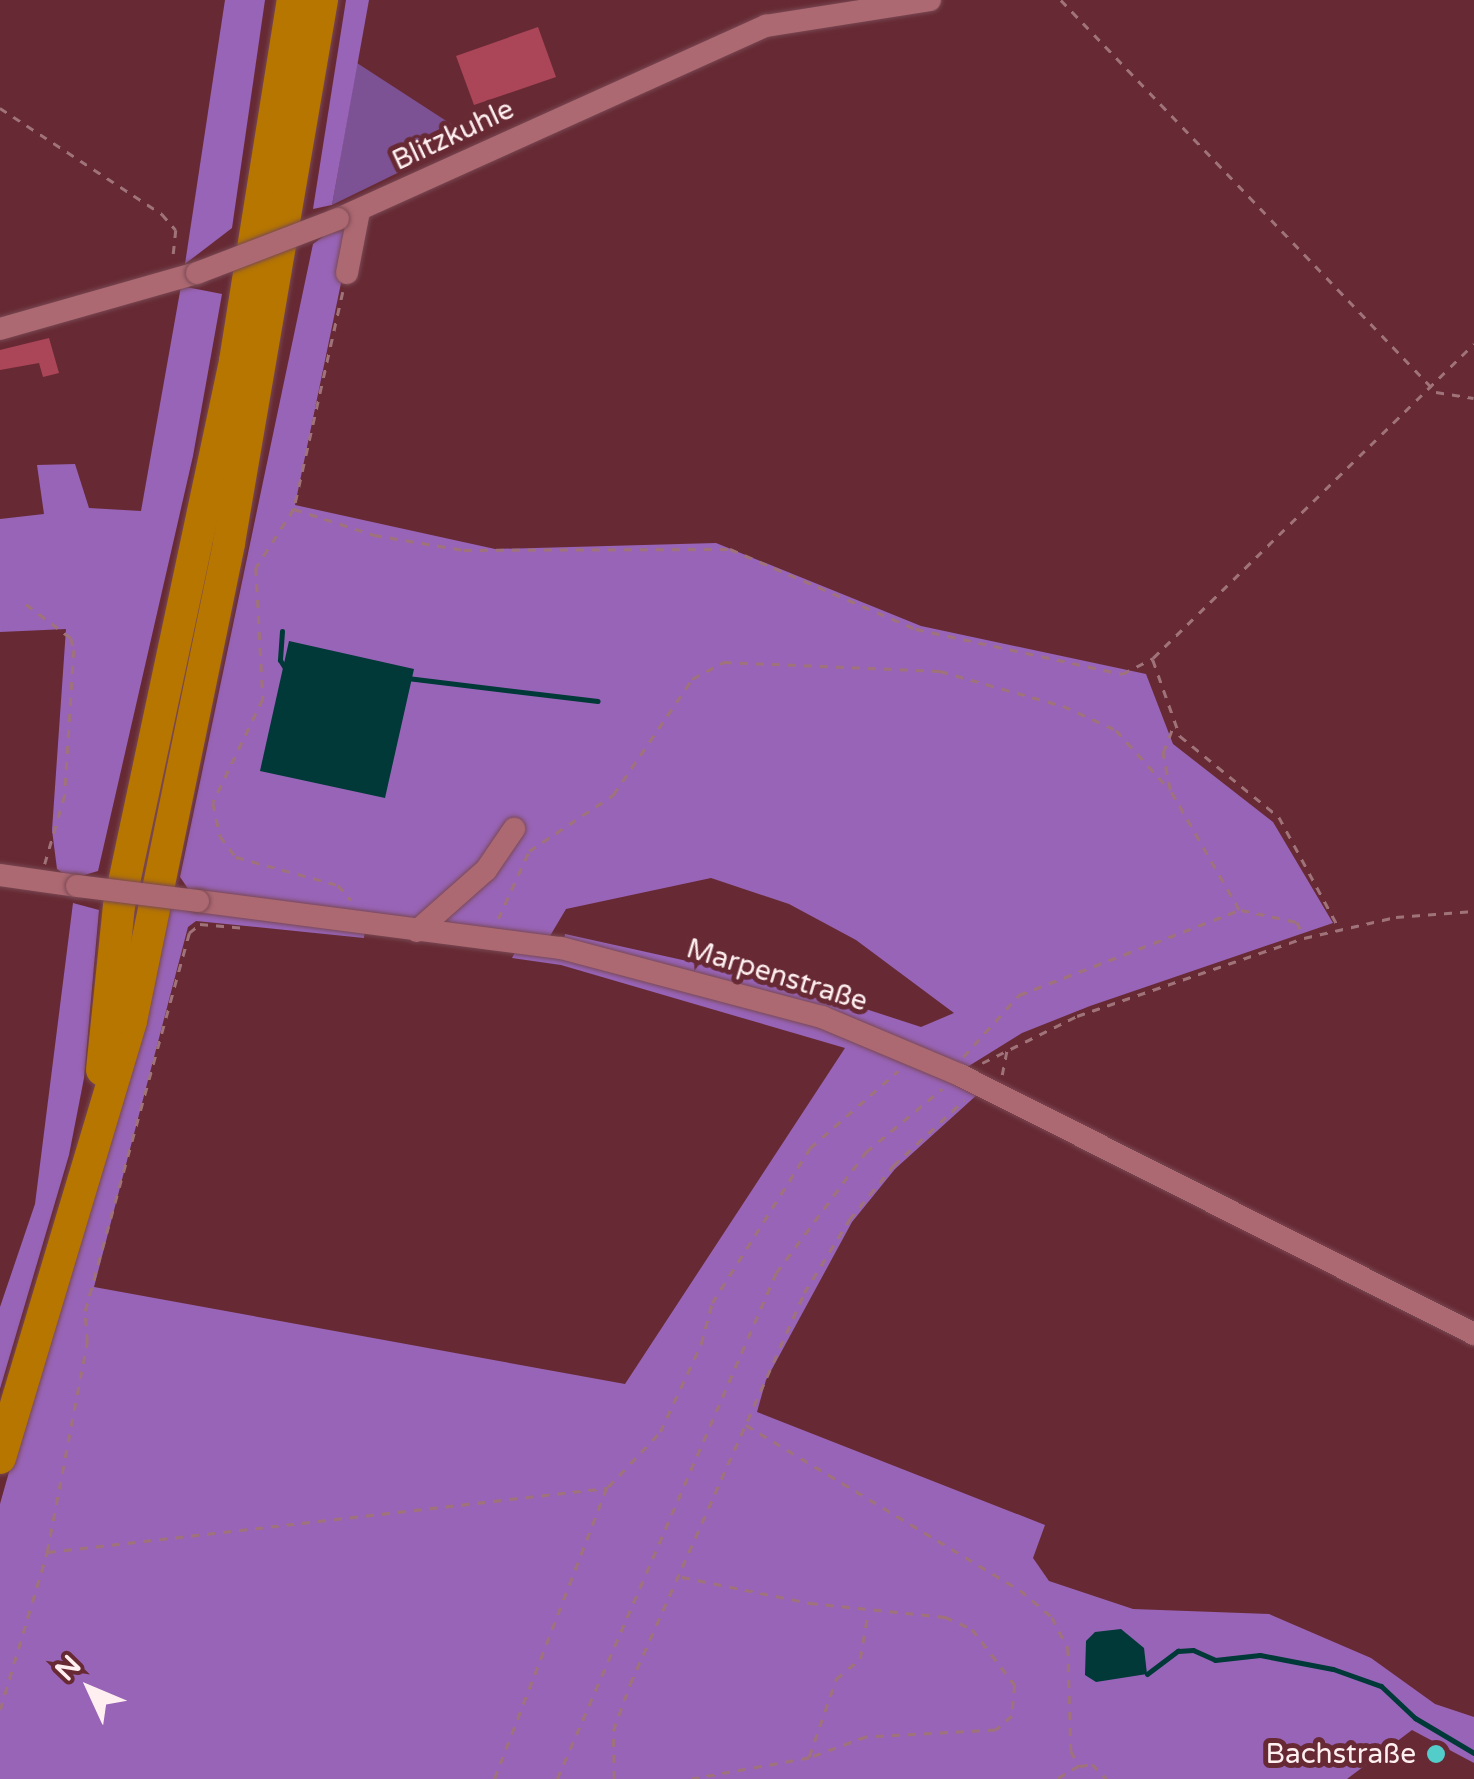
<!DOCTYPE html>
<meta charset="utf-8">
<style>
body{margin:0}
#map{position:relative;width:1474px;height:1779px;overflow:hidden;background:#672a34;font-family:"Varela Round",sans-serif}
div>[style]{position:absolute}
.green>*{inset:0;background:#7c5295}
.forest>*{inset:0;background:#9864b7}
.water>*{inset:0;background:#003938}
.stream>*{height:5px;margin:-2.5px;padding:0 2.5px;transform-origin:2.5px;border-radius:2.5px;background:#003938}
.building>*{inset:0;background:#ab4558}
.path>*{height:2.5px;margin-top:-1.25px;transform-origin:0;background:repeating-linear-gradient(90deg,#9f7379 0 8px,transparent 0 16px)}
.roads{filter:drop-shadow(0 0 2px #784853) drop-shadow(0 0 2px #784853)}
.minor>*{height:22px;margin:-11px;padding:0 11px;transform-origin:11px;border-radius:11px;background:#ad6972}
.highway>*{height:32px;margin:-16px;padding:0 16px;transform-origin:16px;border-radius:16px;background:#b67600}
.bridges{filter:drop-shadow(0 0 2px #784853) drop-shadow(0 0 2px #784853)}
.minor-bridge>*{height:22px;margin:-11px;padding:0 11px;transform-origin:11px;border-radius:11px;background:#ad6972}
.dots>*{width:28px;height:28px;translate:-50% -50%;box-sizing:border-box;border:5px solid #672a34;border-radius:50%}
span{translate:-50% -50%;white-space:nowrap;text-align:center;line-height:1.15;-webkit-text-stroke:10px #672a34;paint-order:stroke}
.street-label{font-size:28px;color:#ffeff0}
.poi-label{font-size:28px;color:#ffeff0}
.right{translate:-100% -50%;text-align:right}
.north{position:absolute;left:40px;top:1639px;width:100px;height:100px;-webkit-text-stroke:8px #672a34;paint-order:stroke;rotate:314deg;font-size:28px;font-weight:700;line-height:40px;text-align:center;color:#ffeff0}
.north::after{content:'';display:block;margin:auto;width:35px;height:45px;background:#ffeff0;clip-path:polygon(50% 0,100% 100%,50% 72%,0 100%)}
</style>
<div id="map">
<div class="green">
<div style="clip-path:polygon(357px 63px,471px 137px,332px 205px)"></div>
</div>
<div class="forest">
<div style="clip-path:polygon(225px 0,265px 0,232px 228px,185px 264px)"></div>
<div style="clip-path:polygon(346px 0,369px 0,332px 205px,313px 209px)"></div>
<div style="clip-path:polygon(339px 225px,352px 230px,295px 505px,495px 549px,716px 543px,921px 626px,1146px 674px,1173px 744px,1273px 822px,1333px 923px,1090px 1006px,1022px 1033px,964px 1069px,563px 945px,565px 934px,786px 983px,921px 1027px,954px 1013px,856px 940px,789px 904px,711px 878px,566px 909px,547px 941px,191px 893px,180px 877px,313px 244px)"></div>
<div style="clip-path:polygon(181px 286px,222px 294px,193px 456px,98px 871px,71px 879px,57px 869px,52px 830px,66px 629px,0 632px,0 519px,44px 514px,37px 465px,75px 464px,89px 508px,141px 511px)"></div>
<div style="clip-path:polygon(73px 903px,99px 910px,84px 1078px,69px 1155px,0 1389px,0 1307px,35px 1204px)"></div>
<div style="clip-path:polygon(169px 905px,365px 928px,364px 938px,196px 921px,188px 927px,94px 1287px,625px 1384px,845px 1048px,561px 965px,512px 958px,517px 948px,842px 1028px,979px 1093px,895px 1169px,852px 1222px,766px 1380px,757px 1412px,1045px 1525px,1033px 1558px,1049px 1581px,1133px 1609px,1269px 1614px,1371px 1658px,1435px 1704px,1474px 1717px,1474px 1763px,1412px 1730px,1347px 1779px,0 1779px,0 1504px)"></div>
</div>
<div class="water">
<div style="clip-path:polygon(289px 641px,414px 669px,385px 798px,260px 771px)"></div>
<div style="clip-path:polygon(1121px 1629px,1144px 1648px,1147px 1674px,1096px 1682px,1085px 1675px,1086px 1641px,1095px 1632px)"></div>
</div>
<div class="stream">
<div style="left:282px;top:631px;width:29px;rotate:94deg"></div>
<div style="left:280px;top:660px;width:13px;rotate:58deg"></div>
<div style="left:407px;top:678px;width:192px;rotate:6.9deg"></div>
<div style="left:1147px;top:1674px;width:39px;rotate:-37deg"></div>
<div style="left:1178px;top:1651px;width:15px;rotate:-4deg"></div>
<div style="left:1193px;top:1650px;width:24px;rotate:24deg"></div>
<div style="left:1215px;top:1660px;width:45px;rotate:-6.3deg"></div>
<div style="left:1260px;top:1655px;width:74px;rotate:10.9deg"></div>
<div style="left:1333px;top:1669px;width:51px;rotate:19.5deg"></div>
<div style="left:1381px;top:1686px;width:47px;rotate:43.3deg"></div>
<div style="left:1415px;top:1718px;width:69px;rotate:30.7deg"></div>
</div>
<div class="building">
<div style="clip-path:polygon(538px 27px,556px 77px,474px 105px,456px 56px)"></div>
<div style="clip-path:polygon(49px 338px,59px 373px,43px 377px,39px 363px,0 370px,0 350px)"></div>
</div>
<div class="path">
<div style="left:1061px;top:0;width:542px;rotate:46.27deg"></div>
<div style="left:1436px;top:392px;width:38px;rotate:9deg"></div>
<div style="left:0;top:108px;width:194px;rotate:33.2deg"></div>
<div style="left:162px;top:214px;width:21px;rotate:49deg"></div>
<div style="left:176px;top:230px;width:28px;rotate:96deg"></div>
<div style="left:343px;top:292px;width:222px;rotate:102.7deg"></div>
<div style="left:294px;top:509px;width:70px;rotate:122.8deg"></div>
<div style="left:256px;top:568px;width:131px;rotate:86.9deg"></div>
<div style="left:263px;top:699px;width:115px;rotate:115.7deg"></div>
<div style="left:213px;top:803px;width:34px;rotate:78deg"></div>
<div style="left:220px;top:836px;width:26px;rotate:53deg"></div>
<div style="left:236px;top:857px;width:106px;rotate:15.4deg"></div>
<div style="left:338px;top:885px;width:20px;rotate:49deg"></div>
<div style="left:294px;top:509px;width:84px;rotate:18deg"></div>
<div style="left:374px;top:535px;width:91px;rotate:9.5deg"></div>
<div style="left:464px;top:550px;width:266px;rotate:-0.2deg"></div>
<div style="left:730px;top:549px;width:202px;rotate:23.3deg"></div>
<div style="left:916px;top:629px;width:211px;rotate:12.3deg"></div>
<div style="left:1122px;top:674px;width:35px;rotate:-27deg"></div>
<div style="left:1153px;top:658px;width:449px;rotate:-44.4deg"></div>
<div style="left:26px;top:604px;width:56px;rotate:37.1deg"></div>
<div style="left:71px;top:638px;width:12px;rotate:76deg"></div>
<div style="left:74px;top:650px;width:145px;rotate:93.6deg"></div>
<div style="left:65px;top:795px;width:72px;rotate:106.2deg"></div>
<div style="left:1153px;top:660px;width:81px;rotate:70.4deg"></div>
<div style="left:1180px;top:736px;width:128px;rotate:39.3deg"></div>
<div style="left:1279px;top:817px;width:126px;rotate:61.6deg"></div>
<div style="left:1241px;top:910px;width:57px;rotate:12.1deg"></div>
<div style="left:1297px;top:922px;width:14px;rotate:65deg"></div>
<div style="left:498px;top:919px;width:75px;rotate:-65.5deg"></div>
<div style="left:529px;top:851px;width:101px;rotate:-33.7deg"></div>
<div style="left:613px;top:795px;width:140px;rotate:-55.7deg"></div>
<div style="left:692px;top:679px;width:36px;rotate:-28deg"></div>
<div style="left:724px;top:662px;width:216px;rotate:2.4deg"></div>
<div style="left:940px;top:671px;width:128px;rotate:15.9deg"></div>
<div style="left:1063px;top:706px;width:58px;rotate:24.4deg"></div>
<div style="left:1116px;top:730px;width:81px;rotate:48deg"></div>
<div style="left:963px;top:1057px;width:84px;rotate:-47.9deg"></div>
<div style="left:1019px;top:995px;width:236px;rotate:-21.1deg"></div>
<div style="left:1239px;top:910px;width:138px;rotate:-119.9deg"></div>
<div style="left:1170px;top:790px;width:38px;rotate:-101deg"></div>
<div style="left:1163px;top:753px;width:30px;rotate:-69deg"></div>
<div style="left:982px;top:1063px;width:106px;rotate:-26.3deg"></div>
<div style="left:1077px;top:1016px;width:240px;rotate:-19deg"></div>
<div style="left:1304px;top:938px;width:94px;rotate:-12.9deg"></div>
<div style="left:1396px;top:917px;width:78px;rotate:-4.4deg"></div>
<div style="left:1002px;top:1075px;width:26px;rotate:-79deg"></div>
<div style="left:746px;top:1425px;width:320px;rotate:31.1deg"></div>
<div style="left:1020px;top:1590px;width:42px;rotate:40.2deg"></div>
<div style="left:1052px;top:1617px;width:35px;rotate:63deg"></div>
<div style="left:1068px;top:1648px;width:103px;rotate:88.3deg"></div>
<div style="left:1071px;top:1751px;width:17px;rotate:62deg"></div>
<div style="left:1079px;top:1766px;width:26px;rotate:149deg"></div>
<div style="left:608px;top:1487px;width:76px;rotate:-46.6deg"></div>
<div style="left:660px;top:1432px;width:97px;rotate:-65deg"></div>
<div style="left:701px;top:1344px;width:42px;rotate:-75deg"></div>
<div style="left:712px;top:1303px;width:183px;rotate:-57.7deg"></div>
<div style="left:810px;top:1148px;width:117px;rotate:-41.2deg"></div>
<div style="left:48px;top:1552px;width:563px;rotate:-6.53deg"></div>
<div style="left:607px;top:1488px;width:312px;rotate:111.1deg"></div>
<div style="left:682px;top:1577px;width:131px;rotate:11.5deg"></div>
<div style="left:810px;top:1603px;width:136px;rotate:5.9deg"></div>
<div style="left:945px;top:1617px;width:30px;rotate:24deg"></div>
<div style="left:972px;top:1629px;width:71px;rotate:52.5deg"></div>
<div style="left:1015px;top:1685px;width:31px;rotate:96deg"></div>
<div style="left:1012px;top:1716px;width:21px;rotate:139deg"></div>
<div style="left:996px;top:1730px;width:130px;rotate:176.9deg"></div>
<div style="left:866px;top:1737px;width:61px;rotate:159.8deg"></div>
<div style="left:809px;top:1758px;width:119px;rotate:169.8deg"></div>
<div style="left:0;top:1710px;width:165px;rotate:-73.4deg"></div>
<div style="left:47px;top:1552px;width:214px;rotate:-79.2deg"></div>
<div style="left:87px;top:1342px;width:31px;rotate:-94deg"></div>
<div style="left:85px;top:1311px;width:392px;rotate:-74.6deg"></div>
<div style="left:189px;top:933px;width:14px;rotate:-39deg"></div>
<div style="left:200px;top:924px;width:46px;rotate:5deg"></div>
<div style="left:809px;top:1757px;width:83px;rotate:-70.9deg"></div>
<div style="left:836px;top:1679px;width:31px;rotate:-40deg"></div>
<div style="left:860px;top:1659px;width:48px;rotate:-80.3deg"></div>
<div style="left:1080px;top:1766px;width:12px;rotate:-9deg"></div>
<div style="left:1092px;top:1764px;width:21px;rotate:45deg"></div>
<div style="left:557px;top:1779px;width:551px;rotate:-66.6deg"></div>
<div style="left:776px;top:1273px;width:151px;rotate:-53.4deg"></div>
<div style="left:866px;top:1152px;width:99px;rotate:-39.7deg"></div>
<div style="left:614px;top:1779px;width:48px;rotate:-91.2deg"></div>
<div style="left:613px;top:1731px;width:50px;rotate:-70.1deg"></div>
<div style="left:630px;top:1684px;width:428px;rotate:-66deg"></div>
<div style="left:804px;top:1293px;width:86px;rotate:-58.3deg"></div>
<div style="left:849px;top:1220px;width:70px;rotate:-50.8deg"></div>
<div style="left:893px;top:1166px;width:97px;rotate:-42.9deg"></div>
</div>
<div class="roads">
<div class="minor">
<div style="left:338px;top:219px;width:470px;rotate:-24.3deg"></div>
<div style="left:766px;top:26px;width:166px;rotate:-9deg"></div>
<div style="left:347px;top:273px;width:63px;rotate:-79deg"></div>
<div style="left:0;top:329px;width:205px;rotate:-15.9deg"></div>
<div style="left:0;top:875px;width:78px;rotate:8.1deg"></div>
<div style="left:198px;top:901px;width:366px;rotate:7.4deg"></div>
<div style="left:561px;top:948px;width:270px;rotate:14.8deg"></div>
<div style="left:822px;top:1017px;width:150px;rotate:22.8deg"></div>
<div style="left:960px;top:1075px;width:576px;rotate:26.74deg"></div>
<div style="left:417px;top:931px;width:92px;rotate:-41.5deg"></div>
<div style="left:486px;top:870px;width:50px;rotate:-55.7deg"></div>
</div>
<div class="highway">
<div style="left:102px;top:1070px;width:165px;rotate:-84.1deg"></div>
<div style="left:119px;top:906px;width:557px;rotate:-77.98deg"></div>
<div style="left:235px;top:361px;width:366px;rotate:-80.9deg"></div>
<div style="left:0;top:1458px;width:456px;rotate:-73.3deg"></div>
<div style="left:131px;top:1021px;width:488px;rotate:-78.4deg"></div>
<div style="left:229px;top:543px;width:551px;rotate:-80.28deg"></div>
</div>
</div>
<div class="bridges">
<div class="minor-bridge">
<div style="left:197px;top:273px;width:151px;rotate:-21deg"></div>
<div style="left:77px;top:886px;width:122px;rotate:7.1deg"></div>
</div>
</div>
<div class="dots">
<div style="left:1436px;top:1754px;background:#53cdc9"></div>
</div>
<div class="street-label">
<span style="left:453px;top:135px;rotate:-25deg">Blitzkuhle</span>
<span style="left:777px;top:975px;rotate:17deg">Marpenstraße</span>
</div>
<div class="poi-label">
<span class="right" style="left:1416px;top:1754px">Bachstraße</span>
</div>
<div class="north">N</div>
</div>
